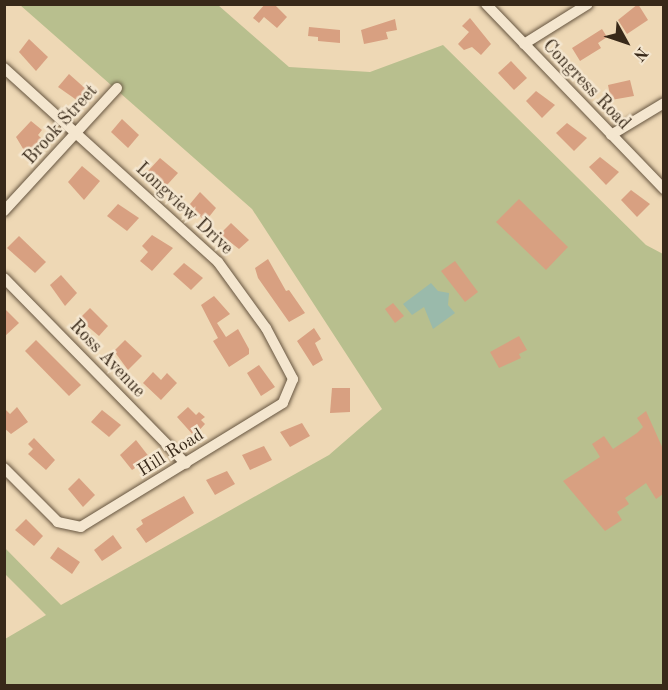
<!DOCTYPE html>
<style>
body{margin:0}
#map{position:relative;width:668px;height:690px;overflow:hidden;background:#eed8b5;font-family:"Old Standard TT",serif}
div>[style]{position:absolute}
.green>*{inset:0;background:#b8bf8e}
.water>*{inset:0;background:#9abaab}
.building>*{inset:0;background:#d8a081}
.roads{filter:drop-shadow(0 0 2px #665540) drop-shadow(0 0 2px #665540)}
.minor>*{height:10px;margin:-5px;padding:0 5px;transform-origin:5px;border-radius:5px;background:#f4e6cf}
span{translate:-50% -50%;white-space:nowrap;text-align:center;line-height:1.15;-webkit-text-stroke:5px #f4e6cf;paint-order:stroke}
.street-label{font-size:18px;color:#382919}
.frame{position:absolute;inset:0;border:6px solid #382919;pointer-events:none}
.north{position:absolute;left:596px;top:12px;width:60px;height:60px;-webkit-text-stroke:4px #f4e6cf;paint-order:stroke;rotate:130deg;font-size:16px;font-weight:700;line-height:24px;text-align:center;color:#382919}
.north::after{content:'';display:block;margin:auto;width:21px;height:27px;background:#382919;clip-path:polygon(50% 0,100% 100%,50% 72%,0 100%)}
</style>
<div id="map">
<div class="green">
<div style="clip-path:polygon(20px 5px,218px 5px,289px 67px,370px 72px,443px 45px,646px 245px,663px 254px,663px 685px,5px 685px,5px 639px,46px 615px,5px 574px,4px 547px,61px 605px,329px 455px,382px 409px,252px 209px)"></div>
</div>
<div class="water">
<div style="clip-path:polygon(431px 283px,438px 291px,449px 293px,448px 305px,455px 313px,433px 329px,424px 307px,412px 315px,403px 304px)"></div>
</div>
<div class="building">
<div style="clip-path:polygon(265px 4px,274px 4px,287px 17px,277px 28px,264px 17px,259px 23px,253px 18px)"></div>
<div style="clip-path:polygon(638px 4px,648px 20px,627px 34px,618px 20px)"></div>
<div style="clip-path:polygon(470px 18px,491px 44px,481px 55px,472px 47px,464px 50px,458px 44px,469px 32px,462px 26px)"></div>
<div style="clip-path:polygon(395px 19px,397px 30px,386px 32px,388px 39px,364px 44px,361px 30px)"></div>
<div style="clip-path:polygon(309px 27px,340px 30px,340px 43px,318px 41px,318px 37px,308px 36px)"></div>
<div style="clip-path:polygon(602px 29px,607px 37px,598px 43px,601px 48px,580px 61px,572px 48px)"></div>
<div style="clip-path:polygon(29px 39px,48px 57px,36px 71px,19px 52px)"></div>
<div style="clip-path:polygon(511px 61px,527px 78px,514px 90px,498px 73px)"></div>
<div style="clip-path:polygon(69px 74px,87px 90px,78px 101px,58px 87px)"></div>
<div style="clip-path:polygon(630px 80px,634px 96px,611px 100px,608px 85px)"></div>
<div style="clip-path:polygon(536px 91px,555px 105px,542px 118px,526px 101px)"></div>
<div style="clip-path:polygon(122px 119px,139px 135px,128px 148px,111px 132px)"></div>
<div style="clip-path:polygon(31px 121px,42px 130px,38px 135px,43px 140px,28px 157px,16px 137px)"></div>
<div style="clip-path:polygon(567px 123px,587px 138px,574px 151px,556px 133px)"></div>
<div style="clip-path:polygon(600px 157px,619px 172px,606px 185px,589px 167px)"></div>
<div style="clip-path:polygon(160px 158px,178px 173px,167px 185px,148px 171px)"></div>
<div style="clip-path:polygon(82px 166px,100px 181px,84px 200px,68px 182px)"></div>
<div style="clip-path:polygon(631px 190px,650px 204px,637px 217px,621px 200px)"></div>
<div style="clip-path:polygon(200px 192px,216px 208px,205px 222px,190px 204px)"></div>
<div style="clip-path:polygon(519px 199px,568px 247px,546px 270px,496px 222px)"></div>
<div style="clip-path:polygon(118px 204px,139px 218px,127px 231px,107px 216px)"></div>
<div style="clip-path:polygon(231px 223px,249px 240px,239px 249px,220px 234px)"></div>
<div style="clip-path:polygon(152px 235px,173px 248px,152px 271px,140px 261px,148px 252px,142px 246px)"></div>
<div style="clip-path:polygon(19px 236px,46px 262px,35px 273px,7px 248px)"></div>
<div style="clip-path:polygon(268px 259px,286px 291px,289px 290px,305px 313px,289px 322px,258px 278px,255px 268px)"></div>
<div style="clip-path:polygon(455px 261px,478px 292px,465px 302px,441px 271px)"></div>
<div style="clip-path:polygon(184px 263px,203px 278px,191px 290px,173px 274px)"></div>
<div style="clip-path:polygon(61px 275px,77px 293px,65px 306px,50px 285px)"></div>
<div style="clip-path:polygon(214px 296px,230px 314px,217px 323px,226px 337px,238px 329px,249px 349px,249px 354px,229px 367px,213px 341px,218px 338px,201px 305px)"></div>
<div style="clip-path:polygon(393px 303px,404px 316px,395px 323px,385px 309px)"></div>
<div style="clip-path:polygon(4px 308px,19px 323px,4px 337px)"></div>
<div style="clip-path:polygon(90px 308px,108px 326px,99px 336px,79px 319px)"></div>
<div style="clip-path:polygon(314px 328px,321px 339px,315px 343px,323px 360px,313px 366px,297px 341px)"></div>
<div style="clip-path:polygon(519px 336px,527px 350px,519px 354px,521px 358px,499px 368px,490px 352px)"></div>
<div style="clip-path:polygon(36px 340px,81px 385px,69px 396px,25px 351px)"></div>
<div style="clip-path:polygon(125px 340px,142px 356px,128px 370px,114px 351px)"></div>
<div style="clip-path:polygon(259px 365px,275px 387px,261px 396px,247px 373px)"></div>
<div style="clip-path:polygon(153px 372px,161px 380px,167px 373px,177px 383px,161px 400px,143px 383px)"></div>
<div style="clip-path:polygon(332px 388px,350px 388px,350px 412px,330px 413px)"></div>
<div style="clip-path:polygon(17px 407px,28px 422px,11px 434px,4px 428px,4px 408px,10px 414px)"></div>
<div style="clip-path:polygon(188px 407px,196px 415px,199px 412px,205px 417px,201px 420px,205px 424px,194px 436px,177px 417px)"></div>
<div style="clip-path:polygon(102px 410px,121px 425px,109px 437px,91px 422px)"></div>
<div style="clip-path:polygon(646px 411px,663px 449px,663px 494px,656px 499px,646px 483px,625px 498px,629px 504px,617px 512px,622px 520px,605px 531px,563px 481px,600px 457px,592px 444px,604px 436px,613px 449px,637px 433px,643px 427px,637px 418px)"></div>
<div style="clip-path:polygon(302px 423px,310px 436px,290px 447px,280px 432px)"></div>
<div style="clip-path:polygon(34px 438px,55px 460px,46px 470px,28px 454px,33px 449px,28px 444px)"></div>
<div style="clip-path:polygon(136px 440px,150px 458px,132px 470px,120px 455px)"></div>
<div style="clip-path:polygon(264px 446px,272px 460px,250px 470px,242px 455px)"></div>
<div style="clip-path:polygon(227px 471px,235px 484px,215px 495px,206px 480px)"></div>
<div style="clip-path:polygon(79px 478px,95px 495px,83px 507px,68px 489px)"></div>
<div style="clip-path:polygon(184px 496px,194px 513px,146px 543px,136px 529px,143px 524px,141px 520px)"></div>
<div style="clip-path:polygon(26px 519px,43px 536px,34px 546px,15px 530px)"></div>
<div style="clip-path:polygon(113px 535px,122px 548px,102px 561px,94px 550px)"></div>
<div style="clip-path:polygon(58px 547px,80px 562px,72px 574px,50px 558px)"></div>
</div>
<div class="roads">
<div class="minor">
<div style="left:486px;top:4px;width:257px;rotate:46.1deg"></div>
<div style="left:524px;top:44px;width:75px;rotate:-32deg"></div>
<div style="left:4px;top:68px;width:289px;rotate:42.2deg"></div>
<div style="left:218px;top:262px;width:82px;rotate:54deg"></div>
<div style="left:266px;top:328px;width:58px;rotate:62.1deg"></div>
<div style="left:293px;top:379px;width:26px;rotate:113deg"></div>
<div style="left:283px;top:403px;width:237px;rotate:148.5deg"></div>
<div style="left:81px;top:527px;width:24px;rotate:-168deg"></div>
<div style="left:58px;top:522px;width:76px;rotate:-135deg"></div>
<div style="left:611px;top:135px;width:62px;rotate:-31.1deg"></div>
<div style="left:4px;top:211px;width:167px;rotate:-47.4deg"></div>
<div style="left:4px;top:278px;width:260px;rotate:45.6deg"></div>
</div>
</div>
<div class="street-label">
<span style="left:586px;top:85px;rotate:46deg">Congress Road</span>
<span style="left:61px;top:125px;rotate:-48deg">Brook Street</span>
<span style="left:184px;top:209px;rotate:43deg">Longview Drive</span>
<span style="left:107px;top:359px;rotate:46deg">Ross Avenue</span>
<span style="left:171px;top:453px;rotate:-32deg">Hill Road</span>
</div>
<div class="frame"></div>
<div class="north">N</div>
</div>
